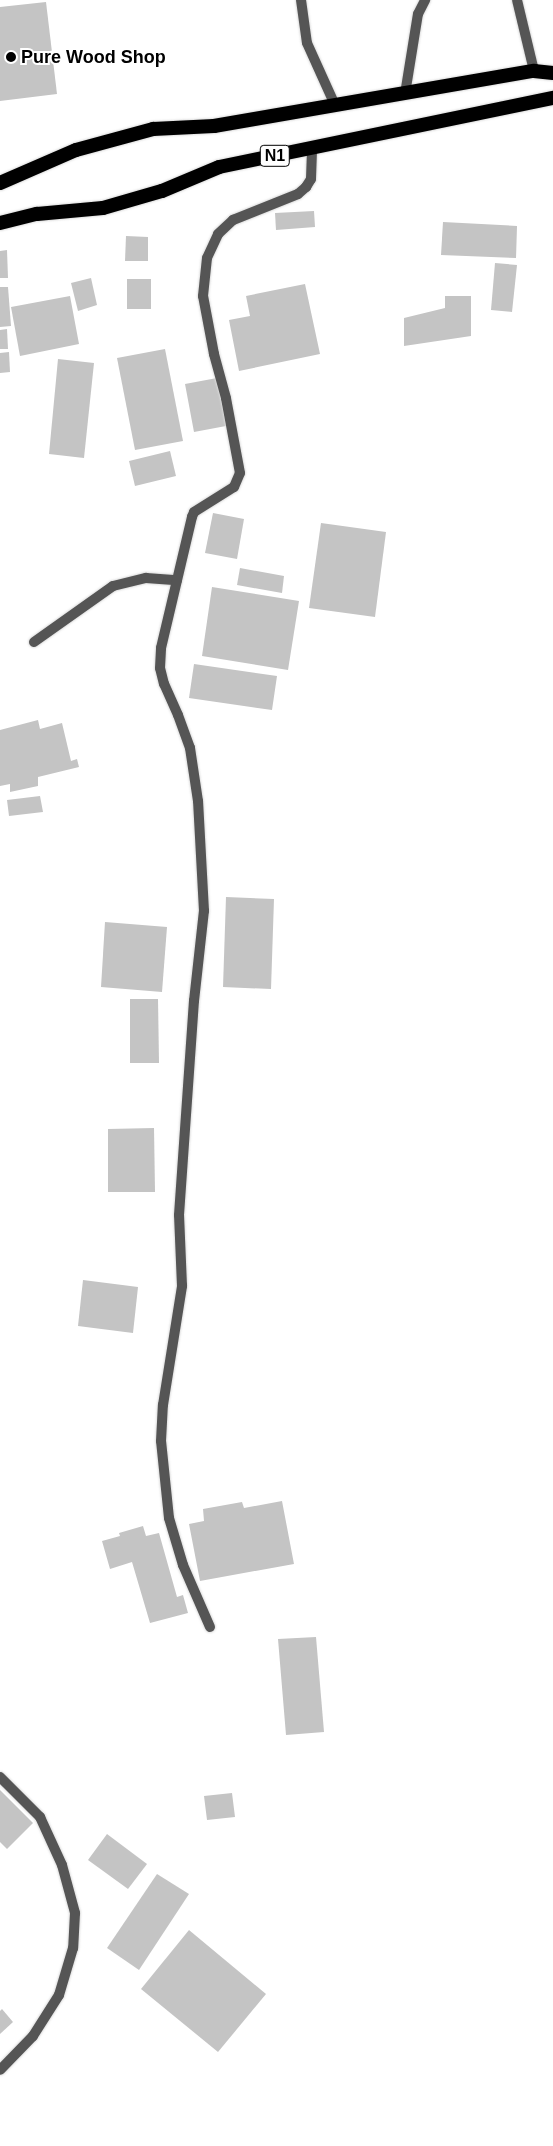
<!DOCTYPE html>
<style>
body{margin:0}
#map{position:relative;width:553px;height:2146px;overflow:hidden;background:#fff;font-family:Helvetica,sans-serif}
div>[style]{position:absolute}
.building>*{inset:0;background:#c4c4c4}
.roads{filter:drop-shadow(0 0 1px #dbdbdb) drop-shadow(0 0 1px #dbdbdb)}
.service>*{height:10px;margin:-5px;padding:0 5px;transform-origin:5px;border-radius:5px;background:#555}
.minor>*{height:10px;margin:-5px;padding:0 5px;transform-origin:5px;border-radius:5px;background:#555}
.trunk>*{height:14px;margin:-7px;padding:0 7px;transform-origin:7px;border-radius:7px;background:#000}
.dots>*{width:14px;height:14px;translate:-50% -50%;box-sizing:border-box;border:2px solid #fff;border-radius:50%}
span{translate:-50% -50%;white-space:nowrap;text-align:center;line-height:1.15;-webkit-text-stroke:4px #fff;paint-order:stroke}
.shield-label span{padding:1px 4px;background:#fff;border:1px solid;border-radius:4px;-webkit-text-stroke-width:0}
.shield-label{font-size:16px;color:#000;font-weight:700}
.poi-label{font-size:18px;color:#000;font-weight:700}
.left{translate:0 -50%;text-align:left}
</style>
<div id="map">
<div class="building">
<div style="clip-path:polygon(46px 2px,57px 94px,0 101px,0 7px)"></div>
<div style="clip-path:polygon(314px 211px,315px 227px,276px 230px,275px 213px)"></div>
<div style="clip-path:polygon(443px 222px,517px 226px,516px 258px,441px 255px)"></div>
<div style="clip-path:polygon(126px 236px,148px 237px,148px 261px,125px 261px)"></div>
<div style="clip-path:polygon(7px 250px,8px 278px,0 278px,0 251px)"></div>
<div style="clip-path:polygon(495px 263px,517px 265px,512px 312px,491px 310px)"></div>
<div style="clip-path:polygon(91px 278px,97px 305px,78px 311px,71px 283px)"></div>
<div style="clip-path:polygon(127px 279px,151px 279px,151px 309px,127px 309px)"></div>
<div style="clip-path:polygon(305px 284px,320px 354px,239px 371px,229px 320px,250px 316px,246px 296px)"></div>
<div style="clip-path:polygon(0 287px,8px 287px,11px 326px,0 327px)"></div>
<div style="clip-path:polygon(70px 296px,79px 344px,20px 356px,11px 307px)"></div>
<div style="clip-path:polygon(445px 296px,471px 296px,471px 336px,404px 346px,404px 318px,445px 308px)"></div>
<div style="clip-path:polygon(7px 329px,8px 349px,0 349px,0 330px)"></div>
<div style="clip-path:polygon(165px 349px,183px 441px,135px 450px,117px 358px)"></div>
<div style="clip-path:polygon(9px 352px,10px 372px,0 373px,0 353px)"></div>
<div style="clip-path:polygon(58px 359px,94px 363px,84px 458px,49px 454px)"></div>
<div style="clip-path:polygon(217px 378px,226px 426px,194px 432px,185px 384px)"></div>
<div style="clip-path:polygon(170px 451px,176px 476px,135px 486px,129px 461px)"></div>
<div style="clip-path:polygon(213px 513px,244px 519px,237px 559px,205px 553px)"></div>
<div style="clip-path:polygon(321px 523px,386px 532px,375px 617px,309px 608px)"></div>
<div style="clip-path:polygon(240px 568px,284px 576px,282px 593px,237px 585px)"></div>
<div style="clip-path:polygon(212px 587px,299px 601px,288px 670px,202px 656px)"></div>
<div style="clip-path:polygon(194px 664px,277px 676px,272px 710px,189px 698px)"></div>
<div style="clip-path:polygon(38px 720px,40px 729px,62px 723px,71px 761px,77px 759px,79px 767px,38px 777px,38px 786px,10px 792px,10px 784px,0 786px,0 730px)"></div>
<div style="clip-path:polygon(40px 796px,43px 812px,9px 816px,7px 800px)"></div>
<div style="clip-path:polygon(226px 897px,274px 899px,271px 989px,223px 987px)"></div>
<div style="clip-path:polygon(105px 922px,167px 927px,162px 992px,101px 987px)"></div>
<div style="clip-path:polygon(130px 999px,158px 999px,159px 1063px,130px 1063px)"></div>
<div style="clip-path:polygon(154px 1128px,155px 1192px,108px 1192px,108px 1129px)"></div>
<div style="clip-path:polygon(83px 1280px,138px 1287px,133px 1333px,78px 1326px)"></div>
<div style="clip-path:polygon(282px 1501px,294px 1564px,200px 1581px,189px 1524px,204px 1521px,203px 1509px,242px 1502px,244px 1508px)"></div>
<div style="clip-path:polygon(143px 1526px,146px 1536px,159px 1533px,177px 1597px,183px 1595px,188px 1613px,150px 1623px,132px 1562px,110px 1569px,102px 1541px,120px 1536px,119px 1533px)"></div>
<div style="clip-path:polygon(316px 1637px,324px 1732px,286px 1735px,278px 1639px)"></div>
<div style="clip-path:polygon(0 1790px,33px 1823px,7px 1849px,0 1842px)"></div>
<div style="clip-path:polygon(232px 1793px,235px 1817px,207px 1820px,204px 1796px)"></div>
<div style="clip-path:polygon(107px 1834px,147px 1864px,128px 1889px,88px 1860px)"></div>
<div style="clip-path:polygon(157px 1874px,189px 1894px,139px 1970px,107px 1948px)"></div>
<div style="clip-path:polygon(189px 1930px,266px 1994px,218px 2052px,141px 1989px)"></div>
<div style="clip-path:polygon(2px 2009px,13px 2022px,0 2034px,0 2011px)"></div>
</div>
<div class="roads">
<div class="service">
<div style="left:517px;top:0;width:73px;rotate:76.5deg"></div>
<div style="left:405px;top:94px;width:81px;rotate:-80.8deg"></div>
<div style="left:418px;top:14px;width:16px;rotate:-63deg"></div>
</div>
<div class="minor">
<div style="left:301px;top:0;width:43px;rotate:82.1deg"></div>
<div style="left:307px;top:43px;width:68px;rotate:65.7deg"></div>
<div style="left:34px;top:642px;width:97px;rotate:-35.3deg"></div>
<div style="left:113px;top:586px;width:34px;rotate:-14deg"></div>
<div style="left:146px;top:578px;width:31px;rotate:4deg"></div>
<div style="left:210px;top:1627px;width:68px;rotate:-113.5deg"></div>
<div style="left:183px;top:1565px;width:49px;rotate:-106.6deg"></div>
<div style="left:169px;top:1518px;width:77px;rotate:-95.9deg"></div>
<div style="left:161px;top:1441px;width:36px;rotate:-87deg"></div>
<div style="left:163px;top:1405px;width:121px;rotate:-80.9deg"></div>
<div style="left:182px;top:1286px;width:71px;rotate:-92.4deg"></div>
<div style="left:179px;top:1215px;width:215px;rotate:-86deg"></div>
<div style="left:194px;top:1001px;width:91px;rotate:-83.7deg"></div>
<div style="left:204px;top:911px;width:110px;rotate:-93.1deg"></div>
<div style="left:198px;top:801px;width:54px;rotate:-98.6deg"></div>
<div style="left:190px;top:748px;width:35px;rotate:-110deg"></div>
<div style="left:178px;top:715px;width:34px;rotate:-114deg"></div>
<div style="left:164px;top:684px;width:16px;rotate:-104deg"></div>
<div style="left:160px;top:668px;width:20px;rotate:-87deg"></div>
<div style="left:161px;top:648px;width:135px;rotate:-76.7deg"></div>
<div style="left:192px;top:517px;width:5px;rotate:-68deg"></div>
<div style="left:194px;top:512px;width:47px;rotate:-32deg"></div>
<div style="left:234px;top:487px;width:15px;rotate:-67deg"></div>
<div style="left:240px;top:473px;width:76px;rotate:-100.6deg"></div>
<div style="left:226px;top:398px;width:46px;rotate:-105.3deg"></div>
<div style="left:214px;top:354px;width:59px;rotate:-100.7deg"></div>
<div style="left:203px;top:296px;width:38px;rotate:-84deg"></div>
<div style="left:207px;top:258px;width:26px;rotate:-65deg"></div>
<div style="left:218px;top:234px;width:21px;rotate:-43deg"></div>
<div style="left:233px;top:220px;width:70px;rotate:-21.8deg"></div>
<div style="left:298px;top:194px;width:11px;rotate:-41deg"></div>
<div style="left:306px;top:187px;width:9px;rotate:-58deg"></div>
<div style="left:311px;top:179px;width:31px;rotate:-88deg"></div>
<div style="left:0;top:1777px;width:57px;rotate:45deg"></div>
<div style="left:40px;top:1817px;width:53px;rotate:65.4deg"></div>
<div style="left:62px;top:1865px;width:50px;rotate:74.8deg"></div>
<div style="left:75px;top:1913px;width:35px;rotate:93deg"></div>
<div style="left:73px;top:1948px;width:49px;rotate:106.6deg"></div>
<div style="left:59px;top:1995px;width:49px;rotate:122.4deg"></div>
<div style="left:33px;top:2036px;width:47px;rotate:134.1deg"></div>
</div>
<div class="trunk">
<div style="left:0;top:183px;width:83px;rotate:-23.5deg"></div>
<div style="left:76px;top:150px;width:80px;rotate:-15.3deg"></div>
<div style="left:153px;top:129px;width:61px;rotate:-2.8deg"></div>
<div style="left:214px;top:126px;width:325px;rotate:-9.8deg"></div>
<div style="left:534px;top:71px;width:19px;rotate:6deg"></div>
<div style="left:0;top:223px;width:38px;rotate:-14deg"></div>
<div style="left:37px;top:214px;width:66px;rotate:-5.2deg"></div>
<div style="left:103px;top:208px;width:61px;rotate:-16.1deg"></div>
<div style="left:162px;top:191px;width:62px;rotate:-22.8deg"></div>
<div style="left:219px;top:167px;width:341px;rotate:-11.7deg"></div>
</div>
</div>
<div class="dots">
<div style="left:11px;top:57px;background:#000"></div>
</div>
<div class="shield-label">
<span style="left:275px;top:156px">N1</span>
</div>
<div class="poi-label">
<span class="left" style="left:21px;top:57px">Pure Wood Shop</span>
</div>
</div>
